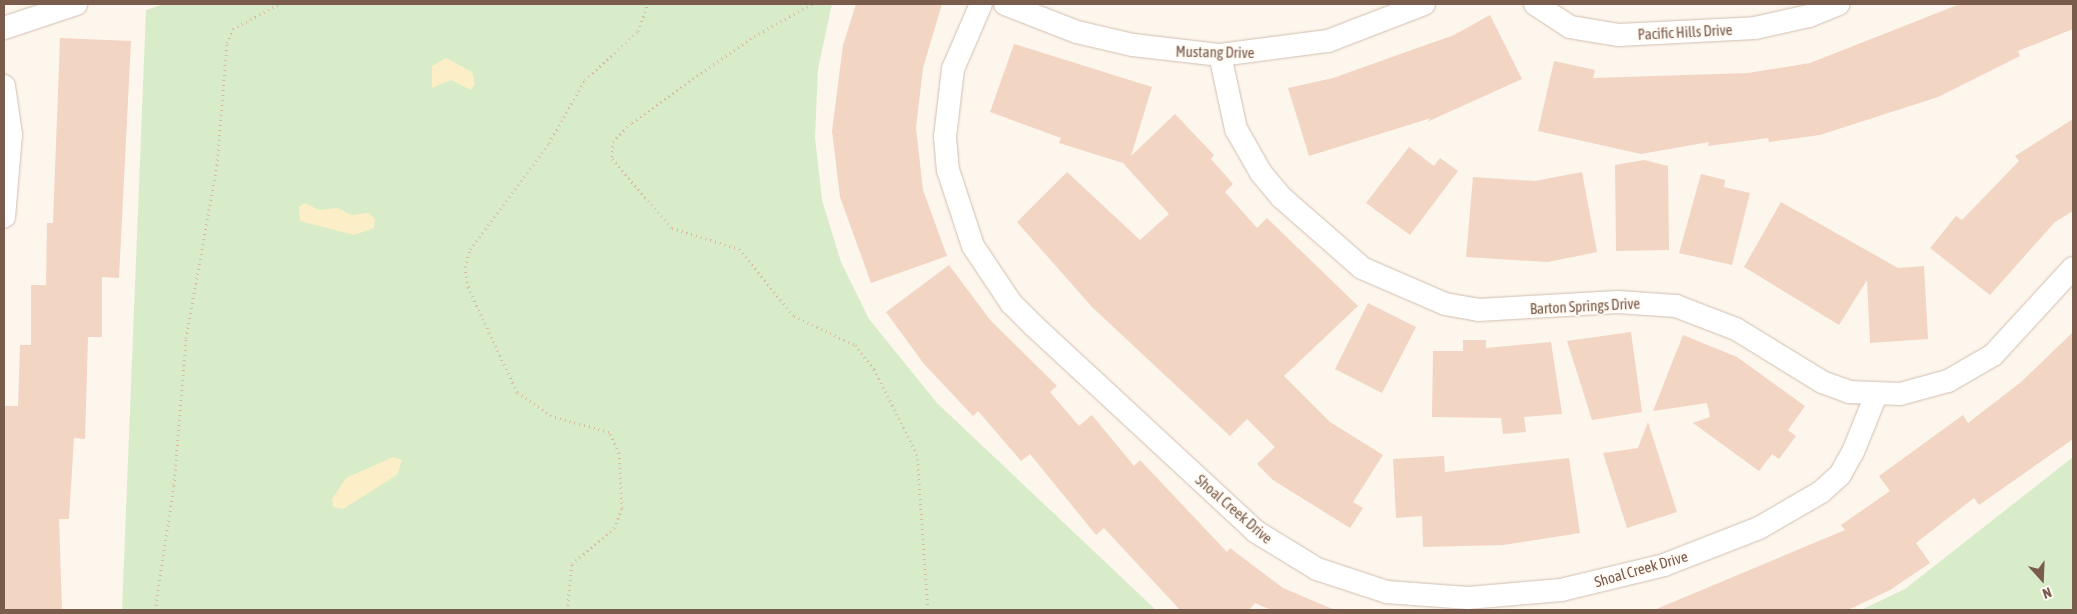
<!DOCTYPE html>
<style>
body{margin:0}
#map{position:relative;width:2077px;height:614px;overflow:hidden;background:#fdf6ec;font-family:"Asap Condensed",sans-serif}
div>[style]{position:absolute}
.green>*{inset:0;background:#d8ecc9}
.sand>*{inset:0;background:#fcefc7}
.building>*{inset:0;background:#f3d5c3}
.path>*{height:3px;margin-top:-1.5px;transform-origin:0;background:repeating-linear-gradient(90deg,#d9b8a5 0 1px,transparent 0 5px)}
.roads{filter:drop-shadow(0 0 1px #d1beb0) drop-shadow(0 0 1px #d1beb0)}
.minor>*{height:22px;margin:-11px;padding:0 11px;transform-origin:11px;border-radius:11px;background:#fff}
span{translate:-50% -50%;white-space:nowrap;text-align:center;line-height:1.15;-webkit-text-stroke:4px #fffaf3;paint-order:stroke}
.street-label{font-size:15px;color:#7a5c4d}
.frame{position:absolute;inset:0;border:5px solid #7a5c4d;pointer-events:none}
.north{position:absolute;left:2017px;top:554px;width:50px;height:50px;-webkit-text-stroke:4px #fffaf3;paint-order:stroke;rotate:160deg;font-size:14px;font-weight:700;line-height:20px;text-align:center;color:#7a5c4d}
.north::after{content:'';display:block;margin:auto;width:18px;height:22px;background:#7a5c4d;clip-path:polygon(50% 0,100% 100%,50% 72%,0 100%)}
</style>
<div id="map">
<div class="green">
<div style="clip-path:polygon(165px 4px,832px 4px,818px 69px,815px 137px,822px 200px,841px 262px,869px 319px,937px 403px,1156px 610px,122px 610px,146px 10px)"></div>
<div style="clip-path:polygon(2073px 457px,2073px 610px,1861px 610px,1905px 589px)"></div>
</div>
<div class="sand">
<div style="clip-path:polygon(446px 58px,472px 72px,475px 84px,471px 90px,451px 80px,432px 88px,432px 66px)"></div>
<div style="clip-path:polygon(305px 203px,319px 210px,338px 208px,351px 215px,368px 213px,375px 219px,374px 228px,354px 235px,300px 221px,299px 207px)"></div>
<div style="clip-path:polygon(393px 457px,402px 460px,397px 475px,343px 509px,333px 507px,332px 499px,346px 478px)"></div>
</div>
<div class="building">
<div style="clip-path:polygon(856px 4px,942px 4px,923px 68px,916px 128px,923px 190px,947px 256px,871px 283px,840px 197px,832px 131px,843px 45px)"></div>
<div style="clip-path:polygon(1960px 4px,2073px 4px,2073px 29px,2018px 51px,2020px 56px,1938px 97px,1820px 135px,1769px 142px,1768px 138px,1708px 146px,1709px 142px,1641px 154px,1538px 131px,1554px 61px,1595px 70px,1593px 78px,1748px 73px,1810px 63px)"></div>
<div style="clip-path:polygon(1490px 15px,1522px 79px,1427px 122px,1431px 118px,1309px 156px,1288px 88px,1333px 78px,1454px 35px)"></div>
<div style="clip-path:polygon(60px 38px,131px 41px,119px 278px,102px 277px,102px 337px,88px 337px,85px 439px,74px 438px,69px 519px,59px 519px,62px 610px,4px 610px,4px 406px,18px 406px,20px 345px,31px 345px,31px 285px,46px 285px,47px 223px,53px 223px)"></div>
<div style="clip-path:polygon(1014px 44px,1152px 87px,1131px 156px,1175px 114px,1214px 155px,1211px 159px,1233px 184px,1225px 192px,1257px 228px,1267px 218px,1358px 306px,1284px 376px,1330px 422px,1383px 455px,1353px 502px,1363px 508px,1350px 528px,1273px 480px,1257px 464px,1275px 447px,1247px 419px,1230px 436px,1092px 307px,1017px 222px,1067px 172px,1140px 240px,1169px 214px,1123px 163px,1059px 143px,1061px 138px,990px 112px)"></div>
<div style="clip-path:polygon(2073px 119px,2073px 211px,2055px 222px,1990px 295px,1930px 248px,1956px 216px,1962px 220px,2019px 161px,2015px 156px)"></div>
<div style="clip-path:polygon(1409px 147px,1434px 166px,1440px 158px,1458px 171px,1410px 235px,1366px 203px)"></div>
<div style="clip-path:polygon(1644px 160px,1668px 166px,1669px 250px,1616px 251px,1615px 165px)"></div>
<div style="clip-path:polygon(1582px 172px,1597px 252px,1548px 262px,1466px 257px,1473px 177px,1535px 181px)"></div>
<div style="clip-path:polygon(1701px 174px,1725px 180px,1724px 187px,1750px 193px,1732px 265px,1679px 253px)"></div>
<div style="clip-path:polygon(1781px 202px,1898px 268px,1924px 266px,1928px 339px,1870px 343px,1867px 280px,1839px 325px,1744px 267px)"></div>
<div style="clip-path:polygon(949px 265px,991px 321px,1057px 386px,1050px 392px,1079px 426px,1092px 415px,1134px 466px,1140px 460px,1227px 552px,1230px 548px,1283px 588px,1335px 610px,1271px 610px,1255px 603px,1249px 610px,1180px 610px,1104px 528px,1096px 535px,1030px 454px,1021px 461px,978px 411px,973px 416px,924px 364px,886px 312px)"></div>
<div style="clip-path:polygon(1368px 303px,1416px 327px,1382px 393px,1335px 369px)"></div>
<div style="clip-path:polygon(1631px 332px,1642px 412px,1592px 420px,1567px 341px)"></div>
<div style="clip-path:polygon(2073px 332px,2073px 439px,1979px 505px,1974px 498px,1916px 543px,1930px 563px,1890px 590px,1848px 610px,1654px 610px,1845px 530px,1841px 525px,1890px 491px,1879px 476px,1963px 415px,1968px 423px,2021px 382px)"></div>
<div style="clip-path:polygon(1683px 335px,1737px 357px,1805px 406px,1788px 430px,1796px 436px,1779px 459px,1772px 454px,1759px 471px,1693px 423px,1710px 417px,1707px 403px,1653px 411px)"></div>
<div style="clip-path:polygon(1463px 340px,1486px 340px,1486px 348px,1551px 342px,1562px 414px,1524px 417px,1526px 432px,1503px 434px,1501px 418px,1432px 417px,1433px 351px,1463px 351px)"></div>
<div style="clip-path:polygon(1648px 422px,1677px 512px,1627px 528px,1603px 453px,1638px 448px)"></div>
<div style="clip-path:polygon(1444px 456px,1445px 472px,1569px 458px,1580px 533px,1503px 545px,1423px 547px,1422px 516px,1396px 518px,1393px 459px)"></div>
</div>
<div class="path">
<div style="left:812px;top:4px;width:70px;rotate:150.9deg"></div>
<div style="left:751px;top:38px;width:147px;rotate:144.7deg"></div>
<div style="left:631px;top:123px;width:25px;rotate:135deg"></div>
<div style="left:613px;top:141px;width:18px;rotate:93deg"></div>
<div style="left:612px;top:159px;width:91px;rotate:49deg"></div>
<div style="left:672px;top:228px;width:70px;rotate:17.4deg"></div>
<div style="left:739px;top:249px;width:87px;rotate:50.6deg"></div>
<div style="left:794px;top:316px;width:68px;rotate:25.4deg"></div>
<div style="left:855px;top:345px;width:31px;rotate:52deg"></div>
<div style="left:874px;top:369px;width:95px;rotate:63.2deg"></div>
<div style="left:917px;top:454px;width:156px;rotate:86deg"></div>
<div style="left:155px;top:610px;width:126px;rotate:-81.4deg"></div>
<div style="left:174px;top:485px;width:147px;rotate:-85.3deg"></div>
<div style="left:186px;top:338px;width:176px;rotate:-79.8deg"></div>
<div style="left:217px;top:165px;width:122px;rotate:-85.3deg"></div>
<div style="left:227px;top:43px;width:15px;rotate:-67deg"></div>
<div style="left:233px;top:29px;width:52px;rotate:-28.5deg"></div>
<div style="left:567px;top:610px;width:46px;rotate:-83.8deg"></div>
<div style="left:572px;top:564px;width:55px;rotate:-40.6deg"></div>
<div style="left:614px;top:528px;width:22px;rotate:-68deg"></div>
<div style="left:622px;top:508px;width:55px;rotate:-93.1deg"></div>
<div style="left:619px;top:453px;width:23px;rotate:-115deg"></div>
<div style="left:609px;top:432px;width:60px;rotate:-164.6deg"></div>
<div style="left:551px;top:416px;width:42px;rotate:-144.8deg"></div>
<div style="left:517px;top:392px;width:116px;rotate:-115deg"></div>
<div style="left:468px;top:287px;width:20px;rotate:-99deg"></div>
<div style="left:465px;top:267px;width:19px;rotate:-74deg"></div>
<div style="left:470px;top:249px;width:132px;rotate:-53.3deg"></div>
<div style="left:549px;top:143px;width:73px;rotate:-60.3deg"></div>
<div style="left:585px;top:80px;width:72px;rotate:-42.8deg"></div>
<div style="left:638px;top:31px;width:29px;rotate:-70deg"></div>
</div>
<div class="roads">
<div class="minor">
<div style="left:981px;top:4px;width:71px;rotate:113.3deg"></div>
<div style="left:953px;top:69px;width:68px;rotate:96.7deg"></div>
<div style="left:945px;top:137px;width:33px;rotate:85deg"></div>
<div style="left:948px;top:170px;width:80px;rotate:71.8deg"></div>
<div style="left:973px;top:246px;width:69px;rotate:56.3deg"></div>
<div style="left:1011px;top:303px;width:33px;rotate:45deg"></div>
<div style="left:1034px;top:326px;width:301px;rotate:42.8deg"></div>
<div style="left:1255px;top:531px;width:73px;rotate:31.5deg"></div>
<div style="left:1317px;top:569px;width:74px;rotate:18.2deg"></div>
<div style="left:1387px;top:592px;width:81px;rotate:4.2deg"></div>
<div style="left:1468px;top:598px;width:93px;rotate:-4.9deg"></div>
<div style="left:1561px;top:590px;width:106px;rotate:-13.6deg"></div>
<div style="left:1664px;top:565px;width:102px;rotate:-21.3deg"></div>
<div style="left:1759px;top:528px;width:72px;rotate:-30.1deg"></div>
<div style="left:1821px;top:492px;width:25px;rotate:-42deg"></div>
<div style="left:1840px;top:475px;width:26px;rotate:-61deg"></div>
<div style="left:1853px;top:452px;width:61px;rotate:-68deg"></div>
<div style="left:1005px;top:4px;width:77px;rotate:21.3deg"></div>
<div style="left:1077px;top:32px;width:57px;rotate:13.1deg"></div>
<div style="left:1133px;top:45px;width:88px;rotate:6.6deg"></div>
<div style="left:1220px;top:55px;width:109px;rotate:-7.4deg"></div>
<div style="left:1328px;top:41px;width:103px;rotate:-21.1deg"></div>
<div style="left:1535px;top:4px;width:42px;rotate:33.3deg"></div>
<div style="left:1570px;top:27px;width:50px;rotate:9.3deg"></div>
<div style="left:1619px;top:35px;width:136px;rotate:-2.9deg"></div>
<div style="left:1755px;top:28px;width:55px;rotate:-12.5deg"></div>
<div style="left:1809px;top:16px;width:32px;rotate:-22deg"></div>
<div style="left:4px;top:28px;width:76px;rotate:-18.4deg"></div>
<div style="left:1220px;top:55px;width:76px;rotate:77.8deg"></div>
<div style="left:1236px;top:129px;width:51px;rotate:60.4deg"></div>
<div style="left:1261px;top:173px;width:31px;rotate:50deg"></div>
<div style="left:1281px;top:197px;width:108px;rotate:41.2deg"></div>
<div style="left:1362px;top:268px;width:90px;rotate:23.4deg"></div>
<div style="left:1445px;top:304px;width:34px;rotate:10deg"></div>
<div style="left:1478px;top:310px;width:140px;rotate:-3.3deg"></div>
<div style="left:1618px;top:302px;width:58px;rotate:3.9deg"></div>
<div style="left:1676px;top:306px;width:64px;rotate:21deg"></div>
<div style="left:1736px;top:329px;width:101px;rotate:31.6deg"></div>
<div style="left:1822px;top:382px;width:29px;rotate:20deg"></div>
<div style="left:1849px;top:392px;width:51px;rotate:2.2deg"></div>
<div style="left:1900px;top:394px;width:50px;rotate:-15.2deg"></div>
<div style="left:1948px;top:381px;width:52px;rotate:-30deg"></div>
<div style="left:1993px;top:355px;width:118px;rotate:-47.4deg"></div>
<div style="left:4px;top:86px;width:49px;rotate:81.7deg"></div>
<div style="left:11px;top:134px;width:83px;rotate:94.8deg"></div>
</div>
</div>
<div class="street-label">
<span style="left:1685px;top:32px;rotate:-3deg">Pacific Hills Drive</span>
<span style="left:1215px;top:52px;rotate:1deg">Mustang Drive</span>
<span style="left:1585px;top:306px;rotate:-3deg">Barton Springs Drive</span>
<span style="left:1234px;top:509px;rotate:41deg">Shoal Creek Drive</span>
<span style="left:1641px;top:569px;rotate:-16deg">Shoal Creek Drive</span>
</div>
<div class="frame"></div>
<div class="north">N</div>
</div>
